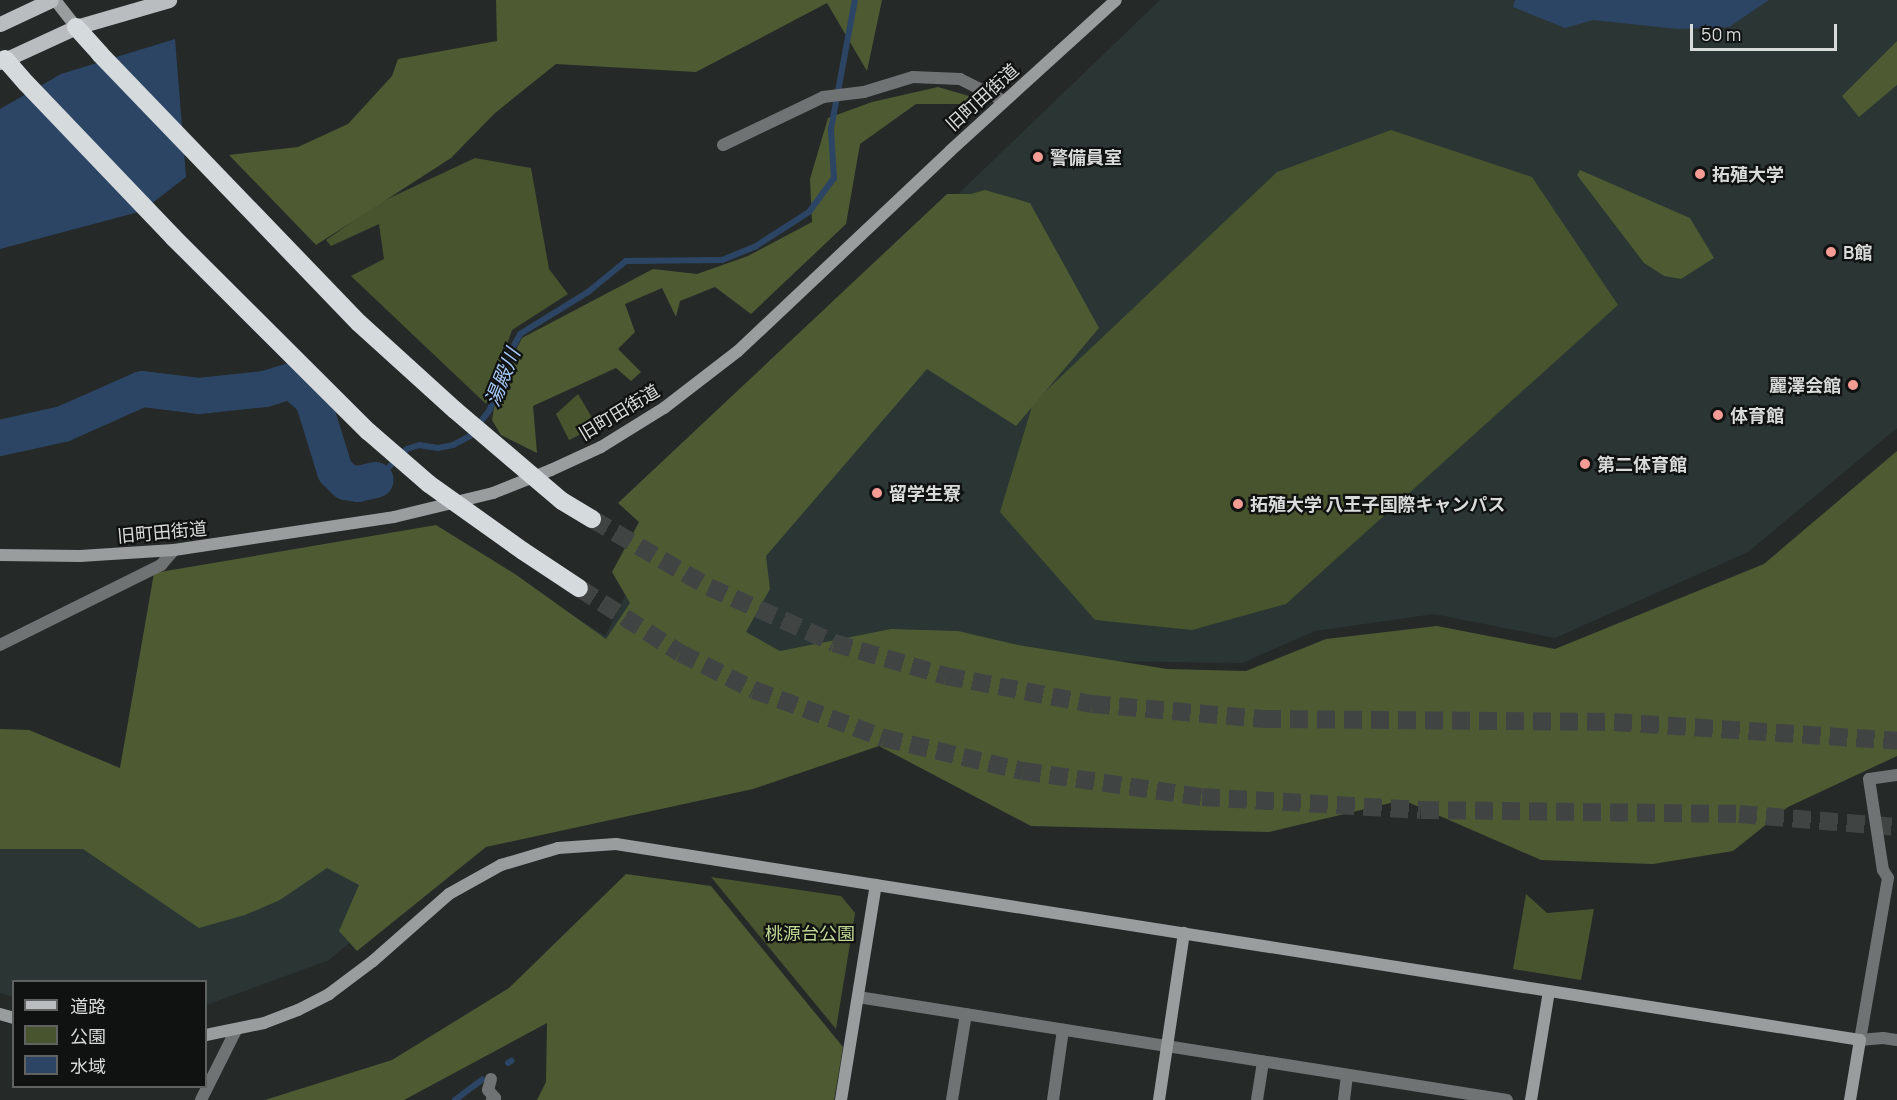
<!DOCTYPE html>
<meta charset="utf-8">
<style>
body{margin:0}
#map{position:relative;width:1897px;height:1100px;overflow:hidden;background:#252a29;font-family:Manrope,"Noto Sans JP",sans-serif}
div>[style]{position:absolute}
.built>*{inset:0;background:#2a3534}
.green>*{inset:0;background:#48542e}
.forest>*{inset:0;background:#4d5a32}
.water>*{inset:0;background:#2d4565}
.stream>*{height:6px;margin:-3px;padding:0 3px;transform-origin:3px;border-radius:3px;background:#2d4565}
.river>*{height:36px;margin:-18px;padding:0 18px;transform-origin:18px;border-radius:18px;background:#2d4565}
.highway-tunnel>*{height:18px;margin-top:-9px;transform-origin:0;background:repeating-linear-gradient(90deg,#404544 0 18px,transparent 0 27px)}
.street>*{height:12px;margin:-6px;padding:0 6px;transform-origin:6px;border-radius:6px;background:#707373}
.secondary>*{height:12px;margin:-6px;padding:0 6px;transform-origin:6px;border-radius:6px;background:#999d9e}
.primary>*{height:15px;margin:-7.5px;padding:0 7.5px;transform-origin:7.5px;border-radius:7.5px;background:#b9bdbf}
.highway>*{height:18px;margin:-9px;padding:0 9px;transform-origin:9px;border-radius:9px;background:#d5dbdd}
.highway-bridge>*{height:18px;margin:-9px;padding:0 9px;transform-origin:9px;border-radius:9px;background:#d5dbdd}
.dots>*{width:16px;height:16px;translate:-50% -50%;box-sizing:border-box;border:3px solid #101212;border-radius:50%}
span{translate:-50% -50%;white-space:nowrap;text-align:center;line-height:1.15;-webkit-text-stroke:4.5px #101212;paint-order:stroke}
.street-label{font-size:18px;color:#d8dbda}
.poi-label{font-size:18px;color:#d8dbda;font-weight:700}
.left{translate:0 -50%;text-align:left}
.right{translate:-100% -50%;text-align:right}
.park-label{font-size:18px;color:#c1d894}
.water-label{font-size:20px;color:#a6c8f5;font-style:italic}
.legend{position:absolute;left:12px;top:980px;width:195px;height:108px;box-sizing:border-box;background:#101212;border:2px solid #606262;margin:0;padding:8px 10px;list-style:none;font-size:18px;color:#d8dbda}
.legend li{display:flex;align-items:center;gap:12px;height:30px}
.legend b{width:30px;border:2px solid #606262}
.scale{position:absolute;left:1690px;top:24px;width:147px;height:27px;box-sizing:border-box;border:3px solid #d8dbda;border-top:0;padding-left:8px;font-size:18px;line-height:21px;white-space:nowrap;color:#d8dbda;-webkit-text-stroke:4px #101212;paint-order:stroke}
</style>
<div id="map">
<div class="built">
<div style="clip-path:polygon(1160px 0,1897px 0,1897px 428px,1748px 552px,1555px 638px,1434px 614px,1315px 631px,1242px 663px,1027px 660px,476px 836px,329px 960px,206px 1005px,206px 982px,14px 982px,13px 997px,0 993px,0 750px,130px 788px,468px 548px,605px 636px,693px 459px,739px 405px)"></div>
</div>
<div class="green">
<div style="clip-path:polygon(1391px 130px,1532px 177px,1618px 305px,1286px 604px,1192px 630px,1095px 620px,1000px 512px,1033px 403px,1277px 172px)"></div>
<div style="clip-path:polygon(475px 158px,531px 168px,549px 269px,568px 294px,512px 330px,486px 404px,351px 276px,384px 259px,379px 224px,331px 246px,326px 240px,379px 203px)"></div>
<div style="clip-path:polygon(578px 394px,597px 426px,569px 440px,556px 414px)"></div>
<div style="clip-path:polygon(711px 877px,841px 896px,855px 913px,836px 1029px)"></div>
<div style="clip-path:polygon(1526px 894px,1547px 913px,1594px 909px,1581px 980px,1513px 969px)"></div>
</div>
<div class="forest">
<div style="clip-path:polygon(496px 0,882px 0,867px 71px,827px 3px,696px 72px,556px 64px,495px 113px,451px 158px,316px 245px,229px 155px,298px 147px,348px 124px,392px 76px,398px 59px,497px 41px)"></div>
<div style="clip-path:polygon(1897px 41px,1897px 85px,1859px 117px,1842px 96px)"></div>
<div style="clip-path:polygon(938px 87px,969px 96px,965px 104px,916px 104px,860px 144px,846px 224px,751px 314px,715px 287px,680px 301px,676px 317px,662px 288px,625px 304px,635px 332px,618px 349px,641px 372px,631px 381px,616px 368px,533px 406px,537px 453px,501px 435px,492px 420px,498px 385px,522px 338px,653px 269px,697px 274px,748px 256px,812px 222px,810px 179px,828px 118px,872px 102px)"></div>
<div style="clip-path:polygon(1580px 170px,1690px 218px,1714px 258px,1681px 279px,1664px 276px,1644px 263px,1577px 175px)"></div>
<div style="clip-path:polygon(985px 190px,1030px 203px,1099px 328px,1016px 426px,927px 369px,766px 556px,770px 589px,746px 632px,780px 651px,891px 629px,958px 631px,1018px 645px,1167px 669px,1246px 671px,1326px 639px,1437px 626px,1555px 649px,1764px 564px,1897px 451px,1897px 756px,1788px 807px,1733px 851px,1653px 864px,1541px 860px,1403px 800px,1269px 832px,1031px 826px,879px 746px,753px 789px,486px 847px,357px 951px,339px 931px,359px 885px,327px 868px,280px 900px,245px 915px,199px 928px,83px 849px,0 849px,0 729px,29px 730px,120px 768px,154px 573px,436px 525px,515px 574px,606px 639px,630px 603px,612px 572px,639px 522px,618px 503px,947px 194px,971px 194px)"></div>
<div style="clip-path:polygon(626px 874px,711px 886px,843px 1047px,834px 1100px,537px 1100px,546px 1082px,547px 1023px,404px 1100px,265px 1100px,392px 1060px,509px 988px)"></div>
</div>
<div class="water">
<div style="clip-path:polygon(1515px 0,1769px 0,1729px 27px,1678px 29px,1593px 20px,1565px 28px,1513px 7px)"></div>
<div style="clip-path:polygon(175px 39px,186px 177px,142px 211px,0 249px,0 109px,61px 74px)"></div>
</div>
<div class="stream">
<div style="left:376px;top:480px;width:44px;rotate:-45deg"></div>
<div style="left:407px;top:449px;width:13px;rotate:-18deg"></div>
<div style="left:419px;top:445px;width:19px;rotate:9deg"></div>
<div style="left:438px;top:448px;width:15px;rotate:-11deg"></div>
<div style="left:453px;top:445px;width:19px;rotate:-28deg"></div>
<div style="left:470px;top:436px;width:34px;rotate:-53deg"></div>
<div style="left:490px;top:409px;width:56px;rotate:-71.2deg"></div>
<div style="left:508px;top:356px;width:25px;rotate:-61deg"></div>
<div style="left:520px;top:334px;width:80px;rotate:-31.7deg"></div>
<div style="left:588px;top:292px;width:49px;rotate:-39.2deg"></div>
<div style="left:626px;top:261px;width:96px;rotate:-0.6deg"></div>
<div style="left:722px;top:260px;width:37px;rotate:-22deg"></div>
<div style="left:756px;top:246px;width:63px;rotate:-32.7deg"></div>
<div style="left:809px;top:212px;width:42px;rotate:-53.7deg"></div>
<div style="left:834px;top:178px;width:49px;rotate:-93.5deg"></div>
<div style="left:831px;top:129px;width:131px;rotate:-79.5deg"></div>
<div style="left:508px;top:1063px;width:4px;rotate:-34deg"></div>
<div style="left:455px;top:1100px;width:34px;rotate:-37deg"></div>
</div>
<div class="river">
<div style="left:0;top:438px;width:65px;rotate:-12.5deg"></div>
<div style="left:63px;top:424px;width:86px;rotate:-23.9deg"></div>
<div style="left:142px;top:389px;width:57px;rotate:7deg"></div>
<div style="left:199px;top:396px;width:66px;rotate:-6.1deg"></div>
<div style="left:265px;top:389px;width:28px;rotate:-17deg"></div>
<div style="left:292px;top:381px;width:28px;rotate:42deg"></div>
<div style="left:313px;top:400px;width:74px;rotate:72.8deg"></div>
<div style="left:335px;top:471px;width:16px;rotate:45deg"></div>
<div style="left:346px;top:482px;width:12px;rotate:9deg"></div>
<div style="left:358px;top:484px;width:18px;rotate:-13deg"></div>
</div>
<div class="highway-tunnel">
<div style="left:592px;top:519px;width:135px;rotate:30.2deg"></div>
<div style="left:709px;top:587px;width:137px;rotate:24.1deg"></div>
<div style="left:834px;top:643px;width:117px;rotate:16.4deg"></div>
<div style="left:946px;top:676px;width:149px;rotate:10.9deg"></div>
<div style="left:1092px;top:704px;width:172px;rotate:5deg"></div>
<div style="left:1263px;top:719px;width:351px;rotate:0.5deg"></div>
<div style="left:1614px;top:722px;width:284px;rotate:3.8deg"></div>
<div style="left:579px;top:588px;width:120px;rotate:32.8deg"></div>
<div style="left:680px;top:653px;width:83px;rotate:26.6deg"></div>
<div style="left:754px;top:690px;width:139px;rotate:20.3deg"></div>
<div style="left:884px;top:738px;width:143px;rotate:13.4deg"></div>
<div style="left:1023px;top:771px;width:181px;rotate:8.3deg"></div>
<div style="left:1202px;top:797px;width:219px;rotate:3.4deg"></div>
<div style="left:1421px;top:810px;width:318px;rotate:0.7deg"></div>
<div style="left:1739px;top:814px;width:159px;rotate:4.7deg"></div>
</div>
<div class="street">
<div style="left:723px;top:145px;width:111px;rotate:-25.6deg"></div>
<div style="left:823px;top:97px;width:41px;rotate:-7deg"></div>
<div style="left:864px;top:92px;width:51px;rotate:-17deg"></div>
<div style="left:913px;top:77px;width:47px;rotate:2.4deg"></div>
<div style="left:960px;top:79px;width:49px;rotate:26.6deg"></div>
<div style="left:0;top:645px;width:180px;rotate:-26.4deg"></div>
<div style="left:161px;top:565px;width:20px;rotate:-49deg"></div>
<div style="left:1897px;top:775px;width:28px;rotate:172deg"></div>
<div style="left:1869px;top:779px;width:92px;rotate:81.3deg"></div>
<div style="left:1883px;top:870px;width:9px;rotate:58deg"></div>
<div style="left:1888px;top:878px;width:164px;rotate:99.8deg"></div>
<div style="left:1860px;top:1040px;width:23px;rotate:-5deg"></div>
<div style="left:1883px;top:1038px;width:14px;rotate:8deg"></div>
<div style="left:858px;top:997px;width:657px;rotate:9.02deg"></div>
<div style="left:491px;top:1079px;width:11px;rotate:105deg"></div>
<div style="left:488px;top:1090px;width:11px;rotate:49deg"></div>
<div style="left:495px;top:1098px;width:4px;rotate:146deg"></div>
<div style="left:201px;top:1100px;width:78px;rotate:-63.4deg"></div>
<div style="left:952px;top:1100px;width:87px;rotate:-80.8deg"></div>
<div style="left:1053px;top:1100px;width:71px;rotate:-81.9deg"></div>
<div style="left:1257px;top:1100px;width:39px;rotate:-81deg"></div>
<div style="left:1344px;top:1100px;width:25px;rotate:-83deg"></div>
</div>
<div class="secondary">
<div style="left:55px;top:0;width:34px;rotate:52deg"></div>
<div style="left:0;top:555px;width:80px;rotate:0.7deg"></div>
<div style="left:80px;top:556px;width:94px;rotate:-3.7deg"></div>
<div style="left:174px;top:550px;width:222px;rotate:-8.5deg"></div>
<div style="left:394px;top:517px;width:102px;rotate:-13.6deg"></div>
<div style="left:493px;top:493px;width:62px;rotate:-21.6deg"></div>
<div style="left:551px;top:470px;width:55px;rotate:-24.7deg"></div>
<div style="left:601px;top:447px;width:74px;rotate:-31.8deg"></div>
<div style="left:664px;top:408px;width:93px;rotate:-37.6deg"></div>
<div style="left:738px;top:351px;width:291px;rotate:-43.3deg"></div>
<div style="left:950px;top:151px;width:224px;rotate:-42.3deg"></div>
<div style="left:0;top:1014px;width:15px;rotate:16deg"></div>
<div style="left:206px;top:1035px;width:59px;rotate:-11.7deg"></div>
<div style="left:264px;top:1023px;width:36px;rotate:-21deg"></div>
<div style="left:298px;top:1010px;width:35px;rotate:-27deg"></div>
<div style="left:329px;top:994px;width:55px;rotate:-36.9deg"></div>
<div style="left:373px;top:961px;width:101px;rotate:-41.4deg"></div>
<div style="left:449px;top:894px;width:60px;rotate:-29.1deg"></div>
<div style="left:501px;top:865px;width:59px;rotate:-16.6deg"></div>
<div style="left:558px;top:848px;width:58px;rotate:-3.9deg"></div>
<div style="left:616px;top:844px;width:1259px;rotate:8.95deg"></div>
<div style="left:1860px;top:1040px;width:61px;rotate:99.5deg"></div>
<div style="left:841px;top:1100px;width:218px;rotate:-80.8deg"></div>
<div style="left:1159px;top:1100px;width:169px;rotate:-81.5deg"></div>
<div style="left:1531px;top:1100px;width:110px;rotate:-80.6deg"></div>
</div>
<div class="primary">
<div style="left:0;top:24px;width:56px;rotate:-25.2deg"></div>
<div style="left:0;top:62px;width:84px;rotate:-24.7deg"></div>
<div style="left:76px;top:27px;width:97px;rotate:-16.2deg"></div>
</div>
<div class="highway">
<div style="left:76px;top:27px;width:36px;rotate:48deg"></div>
<div style="left:5px;top:59px;width:32px;rotate:49deg"></div>
<div style="left:562px;top:501px;width:35px;rotate:31deg"></div>
<div style="left:523px;top:551px;width:67px;rotate:33.5deg"></div>
</div>
<div class="highway-bridge">
<div style="left:100px;top:54px;width:373px;rotate:46.1deg"></div>
<div style="left:359px;top:323px;width:130px;rotate:42.2deg"></div>
<div style="left:455px;top:410px;width:140px;rotate:40.4deg"></div>
<div style="left:26px;top:83px;width:213px;rotate:46.3deg"></div>
<div style="left:173px;top:237px;width:276px;rotate:44.9deg"></div>
<div style="left:369px;top:432px;width:79px;rotate:40.9deg"></div>
<div style="left:429px;top:484px;width:115px;rotate:35.5deg"></div>
</div>
<div class="dots">
<div style="left:1038px;top:157px;background:#f59c95"></div>
<div style="left:1700px;top:174px;background:#f59c95"></div>
<div style="left:1831px;top:252px;background:#f59c95"></div>
<div style="left:1853px;top:385px;background:#f59c95"></div>
<div style="left:1718px;top:415px;background:#f59c95"></div>
<div style="left:1585px;top:464px;background:#f59c95"></div>
<div style="left:877px;top:493px;background:#f59c95"></div>
<div style="left:1238px;top:504px;background:#f59c95"></div>
</div>
<div class="street-label">
<span style="left:982px;top:97px;rotate:-42deg">旧町田街道</span>
<span style="left:619px;top:412px;rotate:-31deg">旧町田街道</span>
<span style="left:162px;top:532px;rotate:-5deg">旧町田街道</span>
</div>
<div class="poi-label">
<span class="left" style="left:1050px;top:157px">警備員室</span>
<span class="left" style="left:1712px;top:174px">拓殖大学</span>
<span class="left" style="left:1843px;top:252px">B館</span>
<span class="right" style="left:1841px;top:385px">麗澤会館</span>
<span class="left" style="left:1730px;top:415px">体育館</span>
<span class="left" style="left:1597px;top:464px">第二体育館</span>
<span class="left" style="left:889px;top:493px">留学生寮</span>
<span class="left" style="left:1250px;top:504px">拓殖大学 八王子国際キャンパス</span>
</div>
<div class="park-label">
<span style="left:810px;top:933px">桃源台公園</span>
</div>
<div class="water-label">
<span style="left:502px;top:377px;rotate:-68deg">湯殿川</span>
</div>
<ul class="legend">
<li><b style="height:8px;background:#b9bdbf"></b>道路</li>
<li><b style="height:16px;background:#48542e"></b>公園</li>
<li><b style="height:16px;background:#2d4565"></b>水域</li>
</ul>
<div class="scale">50 m</div>
</div>
